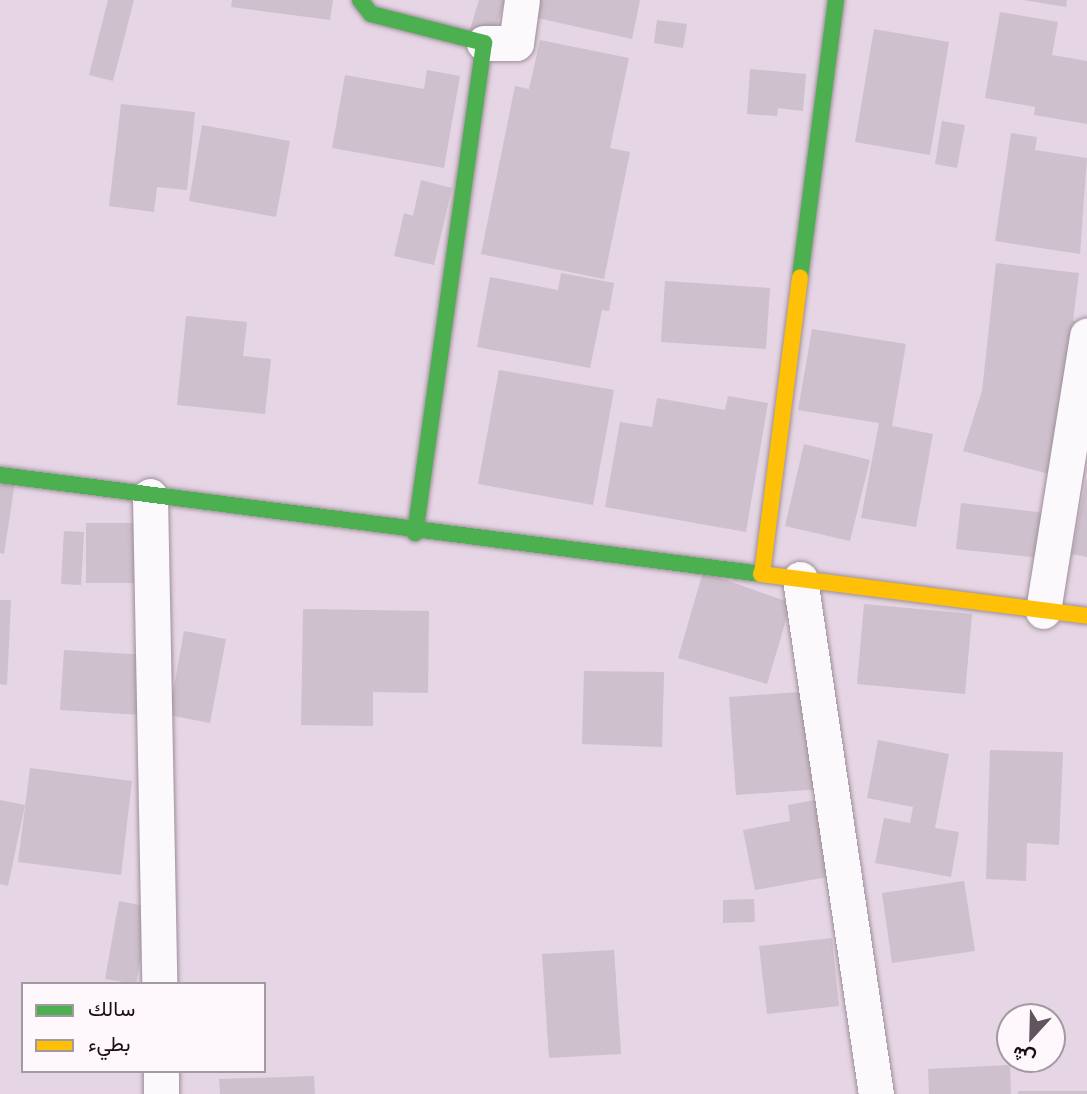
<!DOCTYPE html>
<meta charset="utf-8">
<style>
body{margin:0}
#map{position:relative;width:1087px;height:1094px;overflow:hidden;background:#e6d5e4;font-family:Signika,Vazirmatn,sans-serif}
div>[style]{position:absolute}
.building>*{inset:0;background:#cec0cc}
.roads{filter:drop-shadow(0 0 2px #9c8f9a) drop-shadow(0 0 2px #9c8f9a)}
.street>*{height:35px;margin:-17.5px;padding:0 17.5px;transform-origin:17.5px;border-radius:17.5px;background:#fbf9fb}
.fast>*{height:16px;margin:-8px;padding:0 8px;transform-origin:8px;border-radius:8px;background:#4caf50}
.slow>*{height:16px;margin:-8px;padding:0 8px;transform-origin:8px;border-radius:8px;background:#ffc107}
span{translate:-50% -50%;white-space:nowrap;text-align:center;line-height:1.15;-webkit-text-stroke:5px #fef8fd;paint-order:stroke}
.legend{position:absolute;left:21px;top:982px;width:245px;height:91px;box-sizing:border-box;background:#fef8fd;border:2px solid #a29aa1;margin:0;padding:9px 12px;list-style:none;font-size:21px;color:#190e18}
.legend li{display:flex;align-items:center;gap:14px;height:35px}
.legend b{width:35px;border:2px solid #a29aa1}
.north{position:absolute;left:996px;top:1003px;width:70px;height:70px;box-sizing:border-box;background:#fef8fd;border:2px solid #a29aa1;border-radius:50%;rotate:202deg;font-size:19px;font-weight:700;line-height:28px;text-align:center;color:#190e18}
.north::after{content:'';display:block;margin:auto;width:24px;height:32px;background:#61545f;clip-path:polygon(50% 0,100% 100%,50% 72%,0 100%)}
</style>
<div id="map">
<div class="building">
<div style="clip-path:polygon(108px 0,134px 0,113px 81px,89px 75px)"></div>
<div style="clip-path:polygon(232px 0,333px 0,330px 20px,231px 7px)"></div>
<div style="clip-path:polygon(479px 0,505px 0,492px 40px,469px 33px)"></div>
<div style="clip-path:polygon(537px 0,640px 0,632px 39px,533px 17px)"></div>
<div style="clip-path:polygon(1023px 0,1067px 0,1066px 7px)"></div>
<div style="clip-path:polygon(1000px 12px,1058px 22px,1052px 55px,1087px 61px,1087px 124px,1034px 115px,1035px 107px,985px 98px)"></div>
<div style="clip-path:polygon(657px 20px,687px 24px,683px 48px,654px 43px)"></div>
<div style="clip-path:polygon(874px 29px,949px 42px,930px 155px,855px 142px)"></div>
<div style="clip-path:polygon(540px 40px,629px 58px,610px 148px,630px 152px,604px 279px,481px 254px,515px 86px,529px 89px)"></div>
<div style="clip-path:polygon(750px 69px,806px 74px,803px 111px,778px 108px,777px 116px,747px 114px)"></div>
<div style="clip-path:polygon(427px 70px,460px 76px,444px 168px,332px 148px,345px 75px,424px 89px)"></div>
<div style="clip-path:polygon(121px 104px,195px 112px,187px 190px,157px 187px,154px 212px,109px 206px)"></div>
<div style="clip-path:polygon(942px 121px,965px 125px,957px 168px,935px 164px)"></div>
<div style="clip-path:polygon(202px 125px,290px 141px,276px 217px,189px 201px)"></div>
<div style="clip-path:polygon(1011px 133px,1037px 137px,1035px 150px,1087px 158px,1080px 254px,995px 241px)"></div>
<div style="clip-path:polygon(421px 180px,452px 188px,434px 265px,394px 256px,404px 213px,413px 216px)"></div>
<div style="clip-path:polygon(996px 263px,1079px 273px,1073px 321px,1079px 321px,1060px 477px,963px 451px,982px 391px)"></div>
<div style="clip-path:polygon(561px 273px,614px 283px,609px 311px,602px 310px,590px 368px,477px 347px,490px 277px,558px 290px)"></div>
<div style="clip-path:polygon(665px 281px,770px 288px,766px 349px,661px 342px)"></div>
<div style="clip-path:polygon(186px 316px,247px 322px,243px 356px,271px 359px,265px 414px,177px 405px)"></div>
<div style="clip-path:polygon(812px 329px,906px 344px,892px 426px,933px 434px,916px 527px,861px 518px,879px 423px,798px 410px)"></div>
<div style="clip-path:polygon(499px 370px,614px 390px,593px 505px,478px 484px)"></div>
<div style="clip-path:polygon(728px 396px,768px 403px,746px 532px,605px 507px,620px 422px,652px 427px,657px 398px,725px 410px)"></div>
<div style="clip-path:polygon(804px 444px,870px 460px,850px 541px,785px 526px)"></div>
<div style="clip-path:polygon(0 479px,15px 482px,4px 554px,0 553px)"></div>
<div style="clip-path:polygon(1086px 480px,1087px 480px,1087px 557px,1072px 554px)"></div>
<div style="clip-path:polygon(961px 503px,1046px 513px,1041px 558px,956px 549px)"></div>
<div style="clip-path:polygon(86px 523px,142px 523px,142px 583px,86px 583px)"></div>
<div style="clip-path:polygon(64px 531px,84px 532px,81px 585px,61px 584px)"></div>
<div style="clip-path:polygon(703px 572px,791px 603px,767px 684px,678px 658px)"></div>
<div style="clip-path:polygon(0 600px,11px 600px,7px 685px,0 684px)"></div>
<div style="clip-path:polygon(864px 604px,972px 614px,965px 694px,857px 684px)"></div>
<div style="clip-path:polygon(303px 609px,429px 611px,428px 693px,373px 692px,373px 726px,301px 725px)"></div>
<div style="clip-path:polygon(184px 631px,226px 639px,210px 723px,169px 715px)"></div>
<div style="clip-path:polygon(64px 650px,147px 655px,143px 715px,60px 710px)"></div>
<div style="clip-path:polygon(584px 671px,664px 672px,662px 747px,582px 744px)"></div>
<div style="clip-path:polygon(813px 691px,820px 789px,736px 795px,729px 697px)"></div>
<div style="clip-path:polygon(878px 740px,949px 754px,935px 828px,959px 832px,951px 877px,875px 863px,884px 818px,910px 823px,913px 807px,867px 798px)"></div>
<div style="clip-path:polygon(990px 750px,1063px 752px,1059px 845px,1027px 843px,1026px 881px,986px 879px)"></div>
<div style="clip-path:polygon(30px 768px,132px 781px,121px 875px,18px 862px)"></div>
<div style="clip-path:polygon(825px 798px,839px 875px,755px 890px,743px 830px,790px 821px,788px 805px)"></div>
<div style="clip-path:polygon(0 800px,25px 805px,8px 886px,0 884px)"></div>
<div style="clip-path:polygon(964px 881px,975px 951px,892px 963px,882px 893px)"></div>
<div style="clip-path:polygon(754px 899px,755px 922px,723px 923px,723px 900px)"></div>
<div style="clip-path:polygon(119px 901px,150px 907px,136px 984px,105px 979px)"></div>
<div style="clip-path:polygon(832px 938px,839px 1006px,767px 1014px,759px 946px)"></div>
<div style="clip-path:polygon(614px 950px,621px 1054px,549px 1058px,542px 954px)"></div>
<div style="clip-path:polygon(1010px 1065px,1011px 1094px,929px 1094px,928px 1069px)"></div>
<div style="clip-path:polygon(314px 1076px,315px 1094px,220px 1094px,219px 1079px)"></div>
<div style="clip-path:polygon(1018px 1091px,1087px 1091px,1087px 1094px,1018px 1094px)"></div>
</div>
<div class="roads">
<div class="street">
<div style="left:484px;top:43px;width:32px"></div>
<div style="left:516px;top:43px;width:43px;rotate:-82.1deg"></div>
<div style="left:150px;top:496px;width:488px;rotate:88.9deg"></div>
<div style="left:800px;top:579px;width:521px;rotate:81.61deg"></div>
<div style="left:1043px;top:611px;width:279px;rotate:-80.9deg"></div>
<div style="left:161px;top:1071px;width:23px;rotate:90deg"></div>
</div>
<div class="fast">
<div style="left:360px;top:0;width:18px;rotate:52deg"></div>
<div style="left:371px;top:14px;width:117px;rotate:14.4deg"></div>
<div style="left:484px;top:43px;width:495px;rotate:98deg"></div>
<div style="left:800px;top:277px;width:279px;rotate:-82.6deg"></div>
<div style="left:0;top:475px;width:767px;rotate:7.41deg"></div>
</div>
<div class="slow">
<div style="left:761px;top:574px;width:329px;rotate:7.3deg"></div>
<div style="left:762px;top:574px;width:299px;rotate:-82.7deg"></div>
</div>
</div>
<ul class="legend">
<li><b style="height:9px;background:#4caf50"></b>سالك</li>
<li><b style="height:9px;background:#ffc107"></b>بطيء</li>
</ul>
<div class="north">ش</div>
</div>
